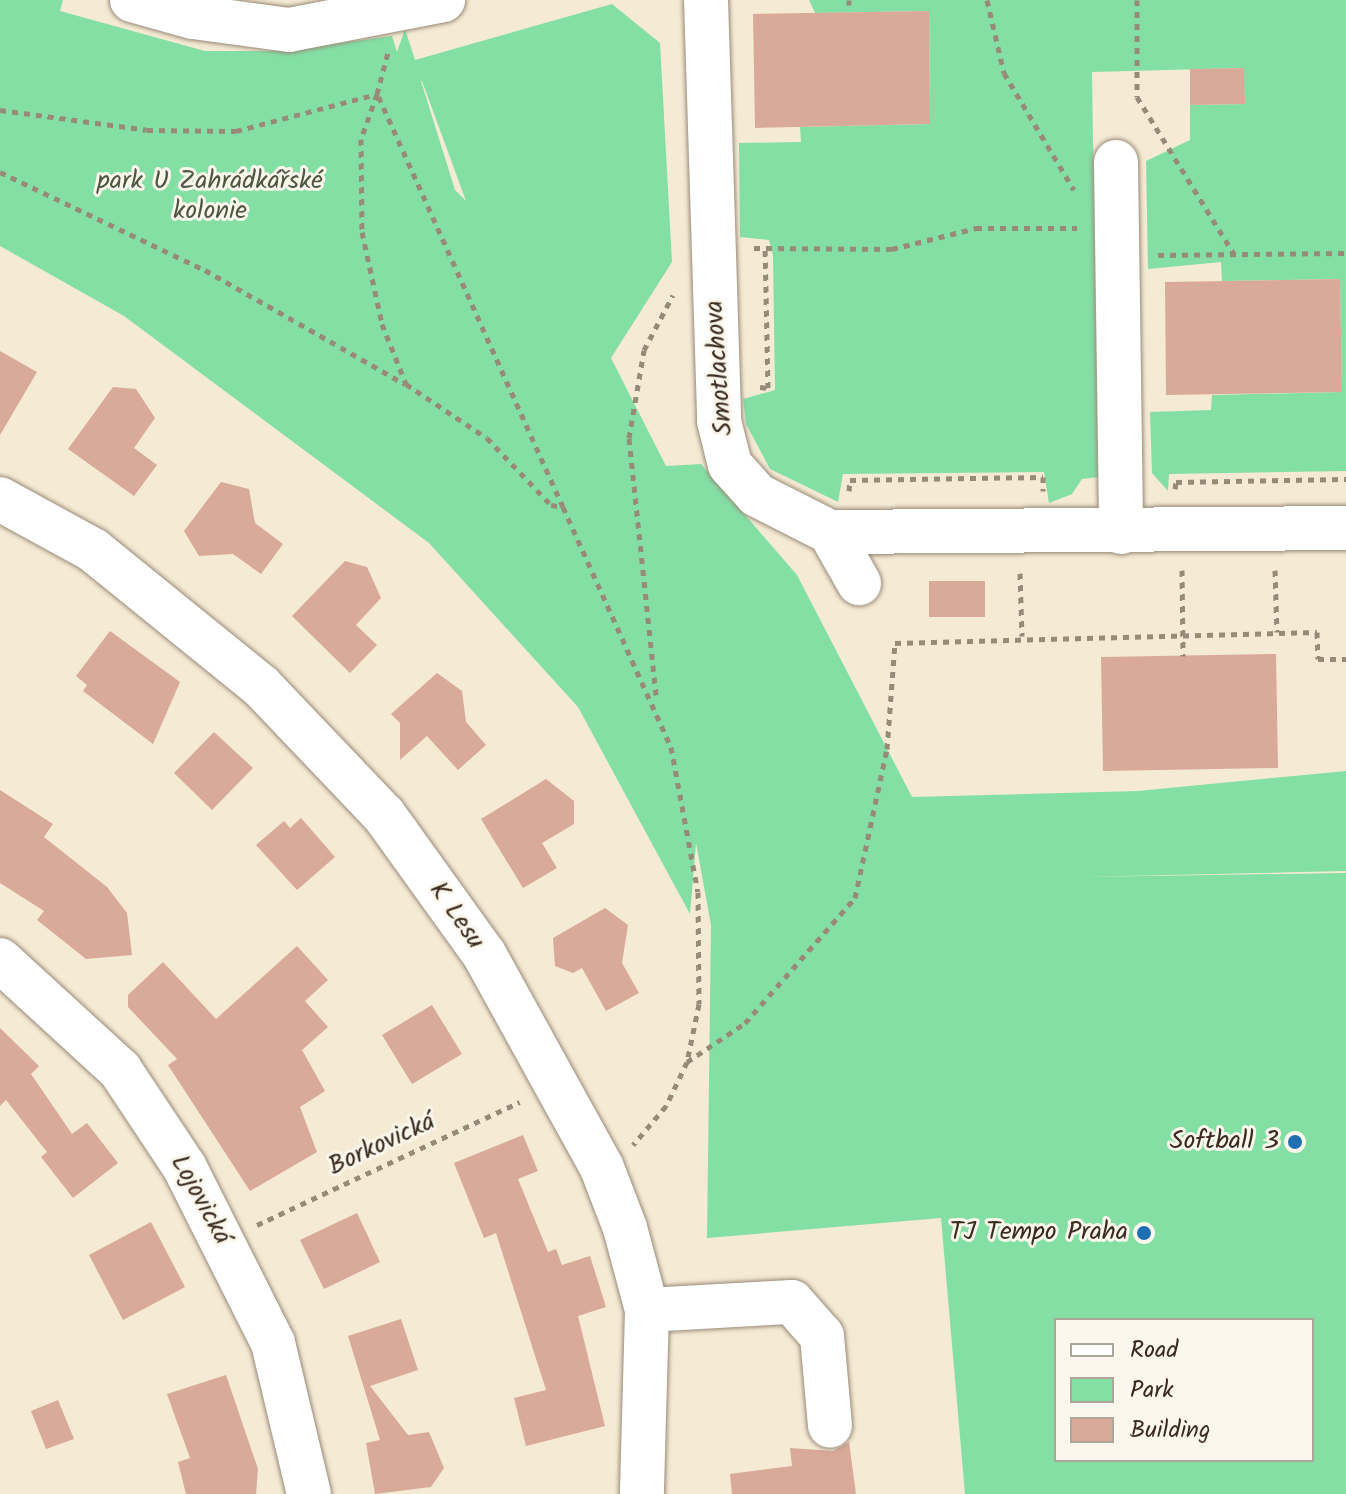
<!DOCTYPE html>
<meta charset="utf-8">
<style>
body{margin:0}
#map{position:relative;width:1346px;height:1494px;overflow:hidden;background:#f5ead4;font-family:Kalam,sans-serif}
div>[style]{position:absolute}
.green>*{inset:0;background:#84dfa5}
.building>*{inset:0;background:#d9a999}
.path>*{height:5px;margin-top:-2.5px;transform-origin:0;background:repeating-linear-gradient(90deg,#988a79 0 6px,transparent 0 12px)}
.roads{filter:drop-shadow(0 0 2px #988a79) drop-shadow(0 0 2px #988a79)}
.minor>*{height:44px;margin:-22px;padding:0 22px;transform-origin:22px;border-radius:22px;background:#fff}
.dots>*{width:22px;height:22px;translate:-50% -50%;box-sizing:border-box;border:4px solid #fbf7ec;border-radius:50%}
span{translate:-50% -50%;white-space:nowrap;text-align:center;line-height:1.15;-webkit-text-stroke:6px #fbf7ec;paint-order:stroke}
.park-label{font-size:26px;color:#4d5740}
.street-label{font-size:26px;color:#3b2a1e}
.poi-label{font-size:26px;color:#3b2a1e}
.right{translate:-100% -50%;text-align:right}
.legend{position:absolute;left:1054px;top:1318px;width:260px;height:144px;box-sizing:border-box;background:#fbf7ec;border:2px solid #aea59a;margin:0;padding:10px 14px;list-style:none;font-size:24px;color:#3b2a1e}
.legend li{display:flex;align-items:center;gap:16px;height:40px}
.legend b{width:40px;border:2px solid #aea59a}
</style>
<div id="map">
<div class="green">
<div style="clip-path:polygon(evenodd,0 0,63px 0,60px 11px,205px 51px,281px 51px,392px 36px,397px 52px,405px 29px,415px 60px,612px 4px,660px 43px,672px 262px,611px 358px,666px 466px,701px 464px,797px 575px,912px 797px,1138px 791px,1346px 771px,1346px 871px,1076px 877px,1346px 873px,1346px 1494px,965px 1494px,941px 1218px,707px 1238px,711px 925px,696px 843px,690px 914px,578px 707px,429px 543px,124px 316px,0 246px,0 0,421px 81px,422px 81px,466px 201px,455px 190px,421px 81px,0 0,1056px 1320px,1312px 1320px,1312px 1460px,1056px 1460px,1056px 1320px)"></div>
<div style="clip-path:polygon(809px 0,1346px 0,1346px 471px,1169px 474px,1168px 491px,1152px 473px,1150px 412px,1211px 410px,1212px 395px,1342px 392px,1340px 279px,1222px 281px,1221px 262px,1148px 269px,1146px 161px,1190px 140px,1190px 105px,1245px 104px,1243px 68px,1092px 72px,1098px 477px,1082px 479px,1072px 494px,1049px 503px,1044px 472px,843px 474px,838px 502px,770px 469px,746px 424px,743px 399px,775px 390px,773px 256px,769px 240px,740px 237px,739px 143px,801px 142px,800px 127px,930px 124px,929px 11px,815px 13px)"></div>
</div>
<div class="building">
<div style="clip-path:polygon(929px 11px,930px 124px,755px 128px,753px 14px)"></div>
<div style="clip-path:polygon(1244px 68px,1245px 104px,1190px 105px,1190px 69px)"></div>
<div style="clip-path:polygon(1340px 279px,1342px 392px,1166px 395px,1165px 282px)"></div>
<div style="clip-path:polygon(0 351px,37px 372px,0 435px)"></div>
<div style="clip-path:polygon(113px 387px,136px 389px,155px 418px,134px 448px,157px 465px,134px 496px,68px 449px)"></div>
<div style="clip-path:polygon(221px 482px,249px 489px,255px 523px,283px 544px,261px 574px,233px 554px,199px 556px,184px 531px)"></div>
<div style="clip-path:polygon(345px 561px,367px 567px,381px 598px,356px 625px,377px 645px,350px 673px,292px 616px)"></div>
<div style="clip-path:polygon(929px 581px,985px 581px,985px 617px,929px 617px)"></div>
<div style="clip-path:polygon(110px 631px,180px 682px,153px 744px,83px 691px,87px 685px,76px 676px)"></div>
<div style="clip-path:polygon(1276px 654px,1278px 768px,1103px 771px,1101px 657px)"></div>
<div style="clip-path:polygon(437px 673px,462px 691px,466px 722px,486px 745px,458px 770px,427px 736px,400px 760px,400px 723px,391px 714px)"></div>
<div style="clip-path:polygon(214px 732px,253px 768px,212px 810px,174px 773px)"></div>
<div style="clip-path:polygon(546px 779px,574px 801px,574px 824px,542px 843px,557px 868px,523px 888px,481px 819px)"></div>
<div style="clip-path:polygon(0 790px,53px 824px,44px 837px,107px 887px,127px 913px,132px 955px,86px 959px,37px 920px,44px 911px,0 883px)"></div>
<div style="clip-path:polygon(301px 818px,335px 857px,297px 890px,256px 845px,284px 821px,290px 828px)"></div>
<div style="clip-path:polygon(605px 908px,628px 925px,622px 963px,639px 993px,606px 1011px,582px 968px,573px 973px,555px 966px,553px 938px)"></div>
<div style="clip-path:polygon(297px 946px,328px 980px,305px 1001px,328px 1027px,302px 1050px,325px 1091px,300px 1107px,317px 1152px,250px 1191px,168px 1065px,177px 1059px,128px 1007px,128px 995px,163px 962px,216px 1019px)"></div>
<div style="clip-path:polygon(432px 1005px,462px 1054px,412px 1084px,382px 1035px)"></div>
<div style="clip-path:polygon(0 1028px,39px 1066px,31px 1074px,72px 1134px,87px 1123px,118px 1163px,73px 1198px,41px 1157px,47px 1152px,6px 1100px,0 1106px)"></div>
<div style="clip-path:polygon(523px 1135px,538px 1171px,518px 1179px,548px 1252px,556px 1249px,562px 1265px,590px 1256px,606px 1307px,578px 1316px,605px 1426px,526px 1446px,514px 1398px,546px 1390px,496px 1233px,484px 1238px,454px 1163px)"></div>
<div style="clip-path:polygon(357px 1213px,380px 1262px,324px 1289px,300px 1240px)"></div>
<div style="clip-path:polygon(151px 1222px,185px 1287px,123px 1320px,89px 1255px)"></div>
<div style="clip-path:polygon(401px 1319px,418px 1370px,370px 1386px,408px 1435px,429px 1432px,444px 1468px,431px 1487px,375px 1494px,366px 1443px,380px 1440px,348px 1336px)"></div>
<div style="clip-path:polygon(226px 1375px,258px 1469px,256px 1494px,186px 1494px,178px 1462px,190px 1458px,167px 1394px)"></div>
<div style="clip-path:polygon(58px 1400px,74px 1439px,46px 1449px,31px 1411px)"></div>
<div style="clip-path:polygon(849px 1442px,856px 1494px,732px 1494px,730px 1474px,792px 1466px,790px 1448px,833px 1451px)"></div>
</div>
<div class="path">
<div style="left:849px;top:0;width:5px;rotate:90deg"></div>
<div style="left:987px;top:0;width:75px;rotate:76.9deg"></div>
<div style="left:1004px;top:73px;width:136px;rotate:59.1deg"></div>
<div style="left:1137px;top:0;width:97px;rotate:90deg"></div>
<div style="left:1137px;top:97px;width:185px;rotate:58.3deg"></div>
<div style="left:0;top:110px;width:148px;rotate:7.7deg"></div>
<div style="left:147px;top:130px;width:89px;rotate:0.6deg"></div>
<div style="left:236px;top:131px;width:146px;rotate:-14.7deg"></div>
<div style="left:377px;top:94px;width:43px;rotate:-75.3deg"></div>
<div style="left:0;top:172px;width:227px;rotate:25.6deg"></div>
<div style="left:205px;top:270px;width:230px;rotate:29.7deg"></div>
<div style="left:754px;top:248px;width:138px;rotate:0.4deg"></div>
<div style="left:892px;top:249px;width:87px;rotate:-14deg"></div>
<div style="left:976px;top:228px;width:101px"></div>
<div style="left:1158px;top:255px;width:188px;rotate:-0.6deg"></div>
<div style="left:760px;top:387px;width:8px;rotate:7deg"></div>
<div style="left:768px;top:388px;width:139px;rotate:-91.2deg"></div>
<div style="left:1175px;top:489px;width:7px;rotate:-82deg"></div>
<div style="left:1176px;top:482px;width:170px;rotate:-1deg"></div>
<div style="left:849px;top:491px;width:11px;rotate:-85deg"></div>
<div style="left:850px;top:480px;width:193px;rotate:-0.9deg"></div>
<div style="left:1043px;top:477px;width:14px;rotate:90deg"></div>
<div style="left:563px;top:507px;width:453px;rotate:-114.2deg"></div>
<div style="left:377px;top:94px;width:48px;rotate:109.6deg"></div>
<div style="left:361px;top:139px;width:93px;rotate:89.4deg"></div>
<div style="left:362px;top:232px;width:94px;rotate:77.7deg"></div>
<div style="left:382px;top:324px;width:65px;rotate:68.2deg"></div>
<div style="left:406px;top:384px;width:97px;rotate:33.7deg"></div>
<div style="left:487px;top:438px;width:93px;rotate:46.3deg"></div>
<div style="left:551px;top:505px;width:12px;rotate:9deg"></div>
<div style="left:563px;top:507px;width:263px;rotate:65.8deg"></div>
<div style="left:671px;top:747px;width:147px;rotate:79.5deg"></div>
<div style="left:698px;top:892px;width:112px;rotate:89.5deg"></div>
<div style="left:699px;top:1004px;width:59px;rotate:101.7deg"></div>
<div style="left:687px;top:1062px;width:49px;rotate:115.5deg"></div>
<div style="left:666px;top:1106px;width:51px;rotate:130.2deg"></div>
<div style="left:1182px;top:570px;width:86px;rotate:89.3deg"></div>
<div style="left:1275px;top:570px;width:62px;rotate:88.2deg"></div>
<div style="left:1020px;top:573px;width:63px;rotate:88.2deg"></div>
<div style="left:656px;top:695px;width:258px;rotate:-96deg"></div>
<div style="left:629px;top:438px;width:89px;rotate:-80.3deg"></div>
<div style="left:644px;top:350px;width:62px;rotate:-62.2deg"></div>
<div style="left:687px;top:1062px;width:70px;rotate:-33.9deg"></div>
<div style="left:745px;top:1023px;width:167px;rotate:-48.7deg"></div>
<div style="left:855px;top:898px;width:152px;rotate:-77.9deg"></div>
<div style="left:887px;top:749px;width:106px;rotate:-85.7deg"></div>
<div style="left:895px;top:643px;width:422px;rotate:-1.5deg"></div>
<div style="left:1317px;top:632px;width:27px;rotate:88deg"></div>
<div style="left:1318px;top:659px;width:28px"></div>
<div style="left:257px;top:1225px;width:290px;rotate:-25.1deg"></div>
</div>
<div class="roads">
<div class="minor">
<div style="left:132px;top:0;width:63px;rotate:15.6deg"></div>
<div style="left:193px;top:17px;width:97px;rotate:7.7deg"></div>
<div style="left:289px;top:30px;width:157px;rotate:-11deg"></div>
<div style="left:706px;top:0;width:421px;rotate:88.2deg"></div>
<div style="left:719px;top:421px;width:45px;rotate:76deg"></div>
<div style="left:730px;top:465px;width:40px;rotate:48deg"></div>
<div style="left:757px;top:495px;width:82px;rotate:26.9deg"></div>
<div style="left:830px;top:532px;width:516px;rotate:-0.44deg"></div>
<div style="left:1116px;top:162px;width:370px;rotate:89.2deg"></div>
<div style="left:0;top:499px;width:106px;rotate:28.7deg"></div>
<div style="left:93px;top:550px;width:216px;rotate:39deg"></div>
<div style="left:261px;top:686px;width:178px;rotate:46.4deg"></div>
<div style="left:384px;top:815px;width:171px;rotate:54.3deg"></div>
<div style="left:484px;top:954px;width:244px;rotate:61.1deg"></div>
<div style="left:602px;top:1168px;width:64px;rotate:69deg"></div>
<div style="left:625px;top:1228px;width:85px;rotate:75deg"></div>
<div style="left:647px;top:1310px;width:184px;rotate:91.6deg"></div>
<div style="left:830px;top:532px;width:59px;rotate:60.4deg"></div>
<div style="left:0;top:960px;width:163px;rotate:42.5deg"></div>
<div style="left:120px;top:1070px;width:118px;rotate:56.4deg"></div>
<div style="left:185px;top:1168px;width:196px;rotate:63.3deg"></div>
<div style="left:273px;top:1343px;width:155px;rotate:76.6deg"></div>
<div style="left:647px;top:1310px;width:145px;rotate:-3.2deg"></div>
<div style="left:792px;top:1302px;width:45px;rotate:48.6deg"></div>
<div style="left:822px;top:1336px;width:90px;rotate:84.9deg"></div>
</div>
</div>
<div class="dots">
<div style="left:1295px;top:1142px;background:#1f6fb2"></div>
<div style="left:1144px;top:1233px;background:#1f6fb2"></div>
</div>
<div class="park-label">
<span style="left:210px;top:197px">park U Zahrádkářské<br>kolonie</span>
</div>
<div class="street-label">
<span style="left:720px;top:368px;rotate:-94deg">Smotlachova</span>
<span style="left:456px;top:916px;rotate:55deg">K Lesu</span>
<span style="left:382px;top:1145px;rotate:-25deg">Borkovická</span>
<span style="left:200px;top:1200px;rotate:61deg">Lojovická</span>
</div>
<div class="poi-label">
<span class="right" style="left:1279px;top:1142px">Softball 3</span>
<span class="right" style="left:1128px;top:1233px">TJ Tempo Praha</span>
</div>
<ul class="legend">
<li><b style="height:10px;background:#fff"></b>Road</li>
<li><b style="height:22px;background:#84dfa5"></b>Park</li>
<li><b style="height:22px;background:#d9a999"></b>Building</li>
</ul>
</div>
